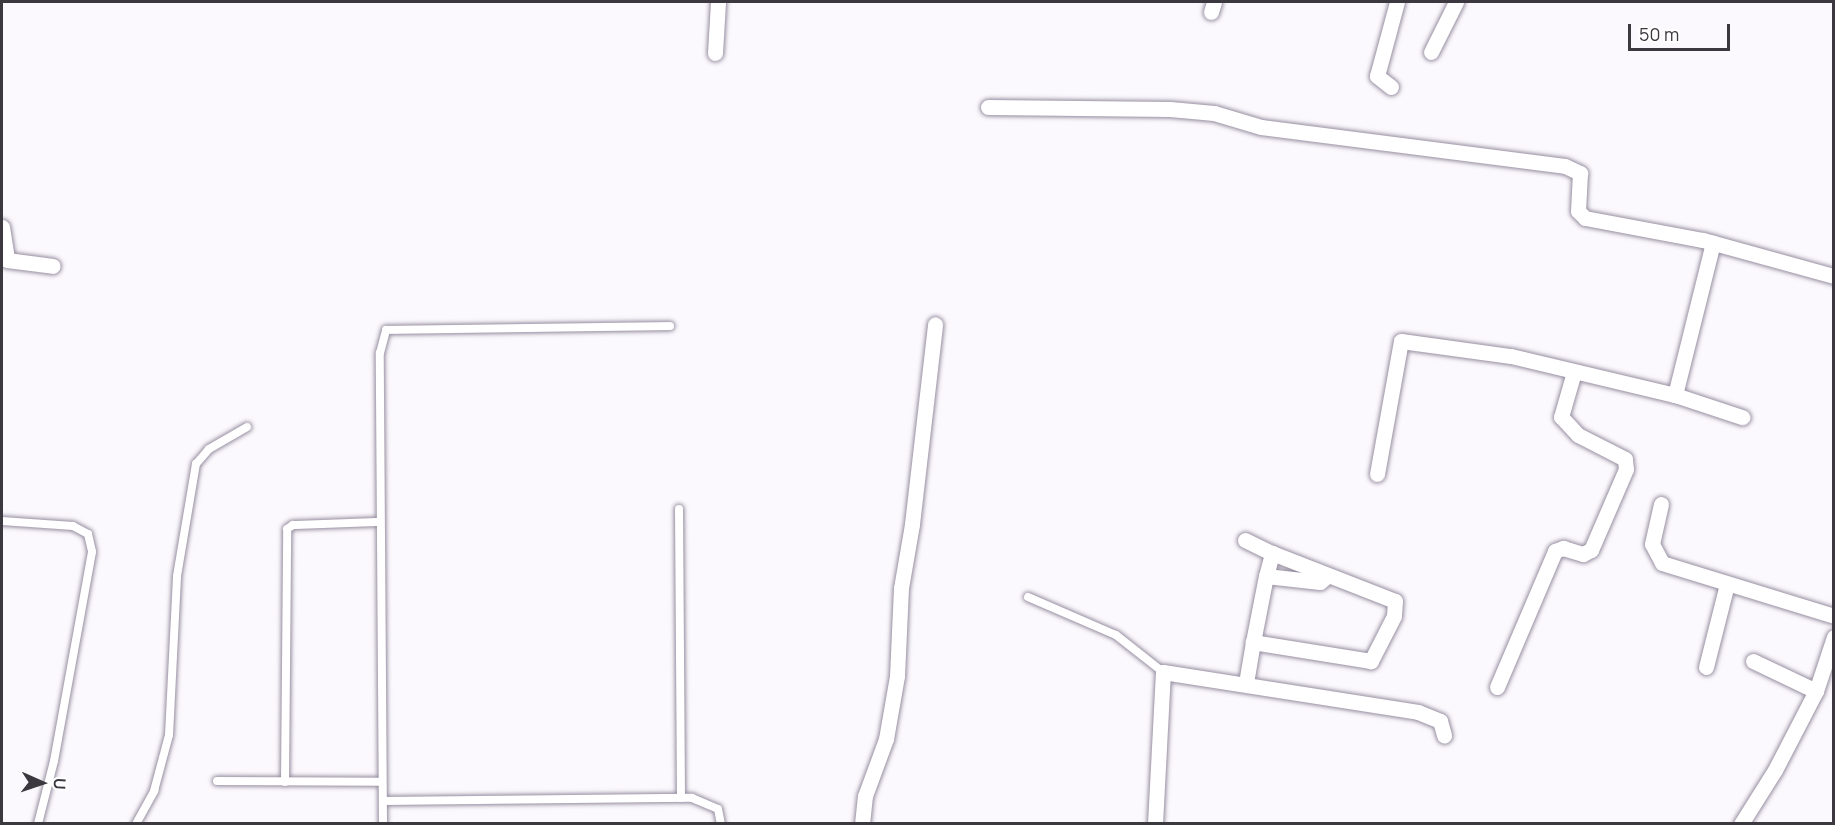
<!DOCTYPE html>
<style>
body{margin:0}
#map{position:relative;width:1835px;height:825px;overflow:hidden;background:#fbf9fd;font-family:Manrope,sans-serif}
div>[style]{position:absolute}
.roads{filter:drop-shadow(0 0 2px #978ea1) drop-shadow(0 0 2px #978ea1)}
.lane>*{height:8px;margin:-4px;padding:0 4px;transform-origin:4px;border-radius:4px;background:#fff}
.street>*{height:15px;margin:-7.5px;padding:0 7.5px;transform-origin:7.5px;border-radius:7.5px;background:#fff}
span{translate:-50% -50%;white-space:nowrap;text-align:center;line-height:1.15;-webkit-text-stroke:4.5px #fff;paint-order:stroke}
.frame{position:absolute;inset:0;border:3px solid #3c3840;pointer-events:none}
.north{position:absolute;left:12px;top:753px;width:60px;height:60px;-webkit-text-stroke:4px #fff;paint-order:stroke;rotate:93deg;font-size:16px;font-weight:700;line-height:24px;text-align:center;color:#3c3840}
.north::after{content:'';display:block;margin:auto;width:21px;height:27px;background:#3c3840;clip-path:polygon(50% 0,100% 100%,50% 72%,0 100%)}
.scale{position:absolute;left:1628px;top:24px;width:102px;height:27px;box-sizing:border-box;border:3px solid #3c3840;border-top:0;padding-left:8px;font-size:18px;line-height:21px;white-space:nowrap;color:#3c3840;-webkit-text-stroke:4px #fff;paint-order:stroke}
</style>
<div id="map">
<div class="roads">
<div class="lane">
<div style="left:679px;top:509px;width:289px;rotate:89.6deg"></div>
<div style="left:2px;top:521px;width:71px;rotate:4deg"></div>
<div style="left:73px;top:526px;width:17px;rotate:28deg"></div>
<div style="left:88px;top:534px;width:18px;rotate:77deg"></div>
<div style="left:92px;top:552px;width:212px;rotate:100.3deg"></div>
<div style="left:54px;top:761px;width:65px;rotate:104.3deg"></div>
<div style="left:1028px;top:597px;width:96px;rotate:23.4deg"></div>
<div style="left:1116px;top:635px;width:60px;rotate:38.2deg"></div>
<div style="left:217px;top:781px;width:164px;rotate:0.3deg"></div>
<div style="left:285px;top:782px;width:253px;rotate:-89.5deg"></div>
<div style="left:287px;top:529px;width:7px;rotate:-34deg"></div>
<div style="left:293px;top:525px;width:86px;rotate:-2deg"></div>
<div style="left:383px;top:801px;width:309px;rotate:-0.6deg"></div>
<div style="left:692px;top:798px;width:28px;rotate:23deg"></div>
<div style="left:718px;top:809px;width:15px;rotate:79deg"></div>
<div style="left:136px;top:824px;width:38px;rotate:-61deg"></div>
<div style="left:154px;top:791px;width:58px;rotate:-75deg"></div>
<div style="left:169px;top:735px;width:159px;rotate:-87.1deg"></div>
<div style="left:177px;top:576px;width:114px;rotate:-80.4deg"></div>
<div style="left:196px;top:464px;width:20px;rotate:-49deg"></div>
<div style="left:209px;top:449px;width:44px;rotate:-30.1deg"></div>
<div style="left:383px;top:824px;width:471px;rotate:-90.4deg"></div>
<div style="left:380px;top:353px;width:24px;rotate:-75deg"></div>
<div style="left:386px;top:330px;width:284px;rotate:-0.8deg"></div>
</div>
<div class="street">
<div style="left:1211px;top:12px;width:10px;rotate:-73deg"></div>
<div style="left:1431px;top:52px;width:56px;rotate:-63.4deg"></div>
<div style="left:715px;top:53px;width:51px;rotate:-86.6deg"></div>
<div style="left:1391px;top:87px;width:18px;rotate:-142deg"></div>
<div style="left:1377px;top:76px;width:77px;rotate:-74.9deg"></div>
<div style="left:988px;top:107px;width:182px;rotate:0.6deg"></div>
<div style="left:1170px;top:109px;width:44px;rotate:5.2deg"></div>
<div style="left:1214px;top:113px;width:49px;rotate:16.6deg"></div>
<div style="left:1261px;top:127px;width:306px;rotate:7.3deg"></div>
<div style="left:1565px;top:166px;width:17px;rotate:25deg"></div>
<div style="left:1580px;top:173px;width:38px;rotate:93deg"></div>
<div style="left:1578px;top:211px;width:10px;rotate:45deg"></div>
<div style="left:1585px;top:218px;width:120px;rotate:10.6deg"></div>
<div style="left:1703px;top:240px;width:136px;rotate:15.4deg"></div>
<div style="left:2px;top:227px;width:33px;rotate:81deg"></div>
<div style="left:7px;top:260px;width:46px;rotate:7.4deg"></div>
<div style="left:1675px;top:395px;width:71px;rotate:18.2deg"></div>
<div style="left:1377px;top:474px;width:135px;rotate:-79.8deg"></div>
<div style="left:1401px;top:341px;width:111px;rotate:7.8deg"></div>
<div style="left:1511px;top:356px;width:169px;rotate:13.4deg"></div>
<div style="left:1675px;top:395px;width:157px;rotate:-76deg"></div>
<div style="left:1661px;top:504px;width:41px;rotate:102.7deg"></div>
<div style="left:1652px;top:544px;width:21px;rotate:62deg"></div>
<div style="left:1662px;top:563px;width:180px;rotate:17.1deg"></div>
<div style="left:1245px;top:540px;width:30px;rotate:26deg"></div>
<div style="left:1266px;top:576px;width:54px;rotate:6.3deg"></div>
<div style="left:1320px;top:582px;width:9px;rotate:-41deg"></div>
<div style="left:1753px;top:661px;width:70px;rotate:25.5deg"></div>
<div style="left:1706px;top:667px;width:86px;rotate:-75.8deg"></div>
<div style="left:1246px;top:683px;width:42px;rotate:-80.3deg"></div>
<div style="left:1253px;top:642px;width:67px;rotate:-78.9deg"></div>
<div style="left:1266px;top:576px;width:24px;rotate:-75deg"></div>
<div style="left:1272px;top:553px;width:132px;rotate:21.3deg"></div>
<div style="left:1395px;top:601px;width:15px;rotate:94deg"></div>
<div style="left:1394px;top:616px;width:51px;rotate:117.1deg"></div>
<div style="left:1371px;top:661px;width:120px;rotate:-170.9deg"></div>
<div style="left:1497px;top:687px;width:148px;rotate:-66.9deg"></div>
<div style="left:1555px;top:551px;width:9px;rotate:-21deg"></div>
<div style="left:1563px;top:548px;width:21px;rotate:17deg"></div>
<div style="left:1583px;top:554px;width:9px;rotate:-27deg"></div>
<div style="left:1591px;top:550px;width:88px;rotate:-66.6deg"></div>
<div style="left:1626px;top:469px;width:10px;rotate:-96deg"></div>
<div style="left:1625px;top:459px;width:53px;rotate:-152.9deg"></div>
<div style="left:1578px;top:435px;width:25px;rotate:-133deg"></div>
<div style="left:1561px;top:417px;width:47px;rotate:-73.9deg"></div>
<div style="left:862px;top:824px;width:28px;rotate:-84deg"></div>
<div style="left:865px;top:796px;width:61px;rotate:-69.8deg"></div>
<div style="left:886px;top:739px;width:64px;rotate:-80.1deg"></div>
<div style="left:897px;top:676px;width:88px;rotate:-87.4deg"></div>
<div style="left:901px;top:588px;width:65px;rotate:-80.2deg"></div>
<div style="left:912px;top:524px;width:201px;rotate:-83.4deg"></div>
<div style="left:1155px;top:824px;width:152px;rotate:-87deg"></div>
<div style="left:1163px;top:672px;width:258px;rotate:8.9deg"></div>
<div style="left:1418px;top:712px;width:24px;rotate:22deg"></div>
<div style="left:1440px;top:721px;width:15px;rotate:74deg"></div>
<div style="left:1741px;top:824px;width:64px;rotate:-57.8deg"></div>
<div style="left:1775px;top:770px;width:89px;rotate:-62.6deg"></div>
<div style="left:1816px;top:691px;width:57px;rotate:-71.6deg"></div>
</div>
</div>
<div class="frame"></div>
<div class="north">U</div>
<div class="scale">50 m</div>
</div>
